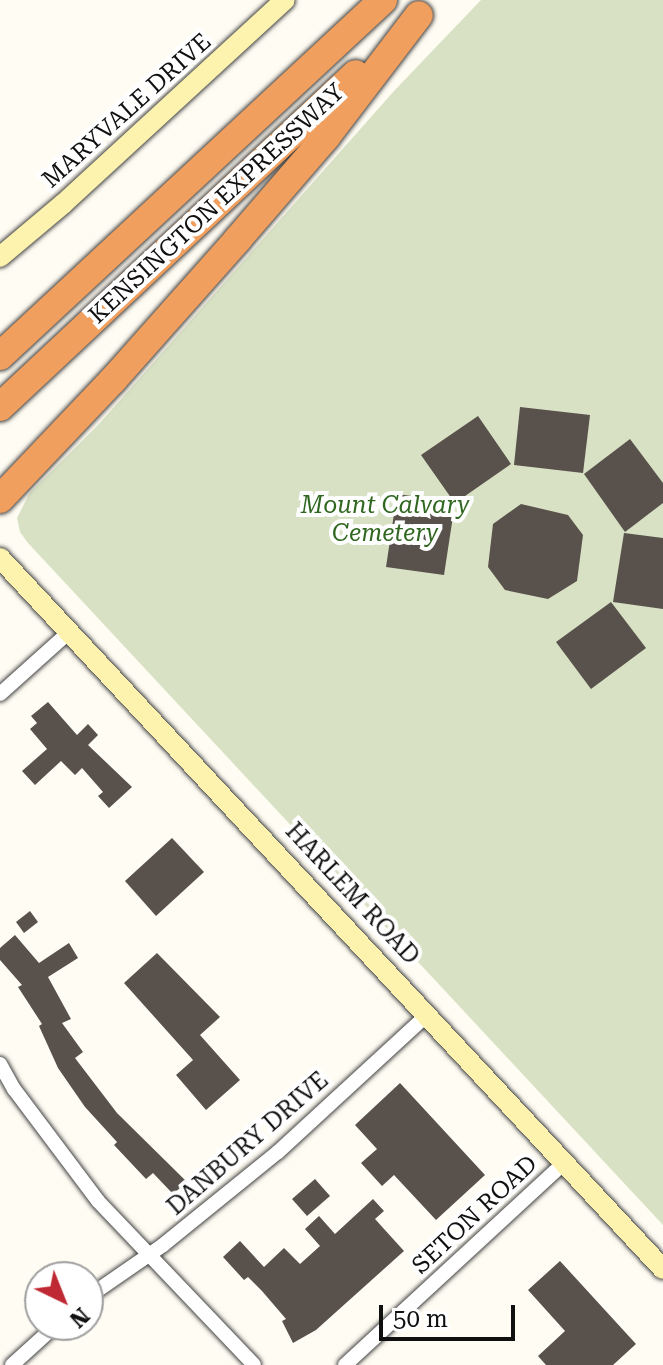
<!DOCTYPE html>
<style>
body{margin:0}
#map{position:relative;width:663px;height:1365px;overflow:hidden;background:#fffcf3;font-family:"Roboto Serif",serif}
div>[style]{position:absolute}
.cemetery>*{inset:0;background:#d8e1c3}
.building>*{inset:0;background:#58514c}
.roads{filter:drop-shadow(0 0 2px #434343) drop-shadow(0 0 2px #434343)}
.street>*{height:14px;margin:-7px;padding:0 7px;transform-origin:7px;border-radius:7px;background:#fff}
.secondary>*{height:20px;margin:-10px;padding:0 10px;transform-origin:10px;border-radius:10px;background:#fdf3af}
.highway>*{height:28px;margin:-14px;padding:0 14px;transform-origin:14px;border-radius:14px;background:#f19f5e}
span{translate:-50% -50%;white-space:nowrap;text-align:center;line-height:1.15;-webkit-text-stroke:8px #fff;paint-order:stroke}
.street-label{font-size:24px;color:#101010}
.park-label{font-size:24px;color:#306720;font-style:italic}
.north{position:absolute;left:24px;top:1261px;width:80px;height:80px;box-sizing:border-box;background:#fff;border:2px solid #9f9f9f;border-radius:50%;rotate:137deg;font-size:22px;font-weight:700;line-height:32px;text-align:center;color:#101010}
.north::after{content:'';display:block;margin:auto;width:28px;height:36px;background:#be2933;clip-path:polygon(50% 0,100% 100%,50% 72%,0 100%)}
.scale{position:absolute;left:379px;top:1305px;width:136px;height:36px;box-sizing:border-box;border:4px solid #101010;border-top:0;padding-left:10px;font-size:24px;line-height:28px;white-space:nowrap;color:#101010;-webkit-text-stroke:6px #fff;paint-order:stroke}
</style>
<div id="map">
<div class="cemetery">
<div style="clip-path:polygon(481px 0,663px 0,663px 1225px,28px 543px,20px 532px,17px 518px,29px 494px,99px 424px,394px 91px)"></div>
</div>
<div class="building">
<div style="clip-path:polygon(520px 407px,590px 415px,583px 473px,514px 465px)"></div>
<div style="clip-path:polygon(478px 416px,511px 464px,455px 503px,444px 575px,386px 567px,397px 494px,454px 502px,421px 455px)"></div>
<div style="clip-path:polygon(630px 439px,663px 483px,663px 503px,625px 532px,584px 474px)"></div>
<div style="clip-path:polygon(521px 504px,568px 515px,583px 535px,577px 581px,548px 599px,505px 590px,488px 567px,493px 524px)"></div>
<div style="clip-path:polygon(624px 533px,663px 538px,663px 609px,613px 602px)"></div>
<div style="clip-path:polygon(611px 602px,646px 648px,591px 689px,556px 642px)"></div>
<div style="clip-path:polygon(48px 702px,77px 735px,88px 724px,98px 735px,88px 745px,132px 787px,109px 808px,98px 796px,103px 792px,82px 768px,75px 775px,61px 761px,35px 785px,22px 771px,47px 749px,30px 729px,37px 723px,31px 716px)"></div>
<div style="clip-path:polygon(172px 838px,204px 872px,156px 916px,125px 881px)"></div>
<div style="clip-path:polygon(30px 911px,38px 922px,24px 933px,16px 922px)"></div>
<div style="clip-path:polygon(15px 935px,39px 963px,69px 943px,78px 958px,48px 977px,71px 1019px,62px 1023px,83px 1052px,75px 1058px,117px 1113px,187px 1182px,173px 1194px,153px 1173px,146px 1179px,114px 1145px,117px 1142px,85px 1107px,58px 1068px,39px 1026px,42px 1024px,18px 987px,22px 985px,0 960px,0 948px)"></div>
<div style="clip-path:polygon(157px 953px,220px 1017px,200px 1035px,240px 1080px,206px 1110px,176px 1075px,193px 1060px,124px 983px)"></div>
<div style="clip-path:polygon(400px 1083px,485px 1175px,436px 1220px,394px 1175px,382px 1186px,361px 1163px,377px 1149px,355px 1125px)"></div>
<div style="clip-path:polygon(315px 1179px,330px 1196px,307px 1216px,292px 1199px)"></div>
<div style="clip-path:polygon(373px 1199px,384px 1211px,375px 1219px,404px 1251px,316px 1330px,293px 1343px,282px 1321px,286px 1319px,262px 1291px,248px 1277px,244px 1280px,223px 1257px,240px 1241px,264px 1267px,284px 1248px,300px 1264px,320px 1246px,305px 1229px,319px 1216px,335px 1234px)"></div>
<div style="clip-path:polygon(560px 1261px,636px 1344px,613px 1365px,546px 1365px,538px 1356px,565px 1331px,528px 1290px)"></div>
</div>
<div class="roads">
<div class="street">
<div style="left:0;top:694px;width:93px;rotate:-41.9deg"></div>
<div style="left:0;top:1064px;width:29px;rotate:61deg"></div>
<div style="left:14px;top:1089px;width:140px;rotate:53.1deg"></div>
<div style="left:98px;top:1201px;width:226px;rotate:46.4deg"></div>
<div style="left:88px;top:1297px;width:91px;rotate:-34.7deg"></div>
<div style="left:163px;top:1245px;width:148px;rotate:-39deg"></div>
<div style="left:278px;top:1152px;width:204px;rotate:-42.6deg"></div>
<div style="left:12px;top:1365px;width:59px;rotate:-42.3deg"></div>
<div style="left:345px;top:1365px;width:299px;rotate:-42.7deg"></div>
</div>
<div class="secondary">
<div style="left:0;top:257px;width:82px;rotate:-40.1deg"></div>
<div style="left:63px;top:204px;width:301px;rotate:-42.6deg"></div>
<div style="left:0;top:558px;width:972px;rotate:47deg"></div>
</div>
<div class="highway">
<div style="left:0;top:356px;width:523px;rotate:-42.91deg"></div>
<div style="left:0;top:407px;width:487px;rotate:-43.1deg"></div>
<div style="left:0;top:499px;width:164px;rotate:-46.5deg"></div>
<div style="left:113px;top:380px;width:188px;rotate:-48.4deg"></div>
<div style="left:238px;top:239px;width:135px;rotate:-49.2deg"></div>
<div style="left:326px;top:137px;width:153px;rotate:-52.7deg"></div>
</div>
</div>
<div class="street-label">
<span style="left:127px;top:111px;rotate:-42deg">MARYVALE DRIVE</span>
<span style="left:217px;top:204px;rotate:-43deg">KENSINGTON EXPRESSWAY</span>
<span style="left:352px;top:894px;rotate:47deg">HARLEM ROAD</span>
<span style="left:248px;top:1144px;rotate:-41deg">DANBURY DRIVE</span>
<span style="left:475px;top:1215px;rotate:-43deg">SETON ROAD</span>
</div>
<div class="park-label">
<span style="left:385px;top:520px">Mount Calvary<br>Cemetery</span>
</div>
<div class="north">N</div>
<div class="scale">50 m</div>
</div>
